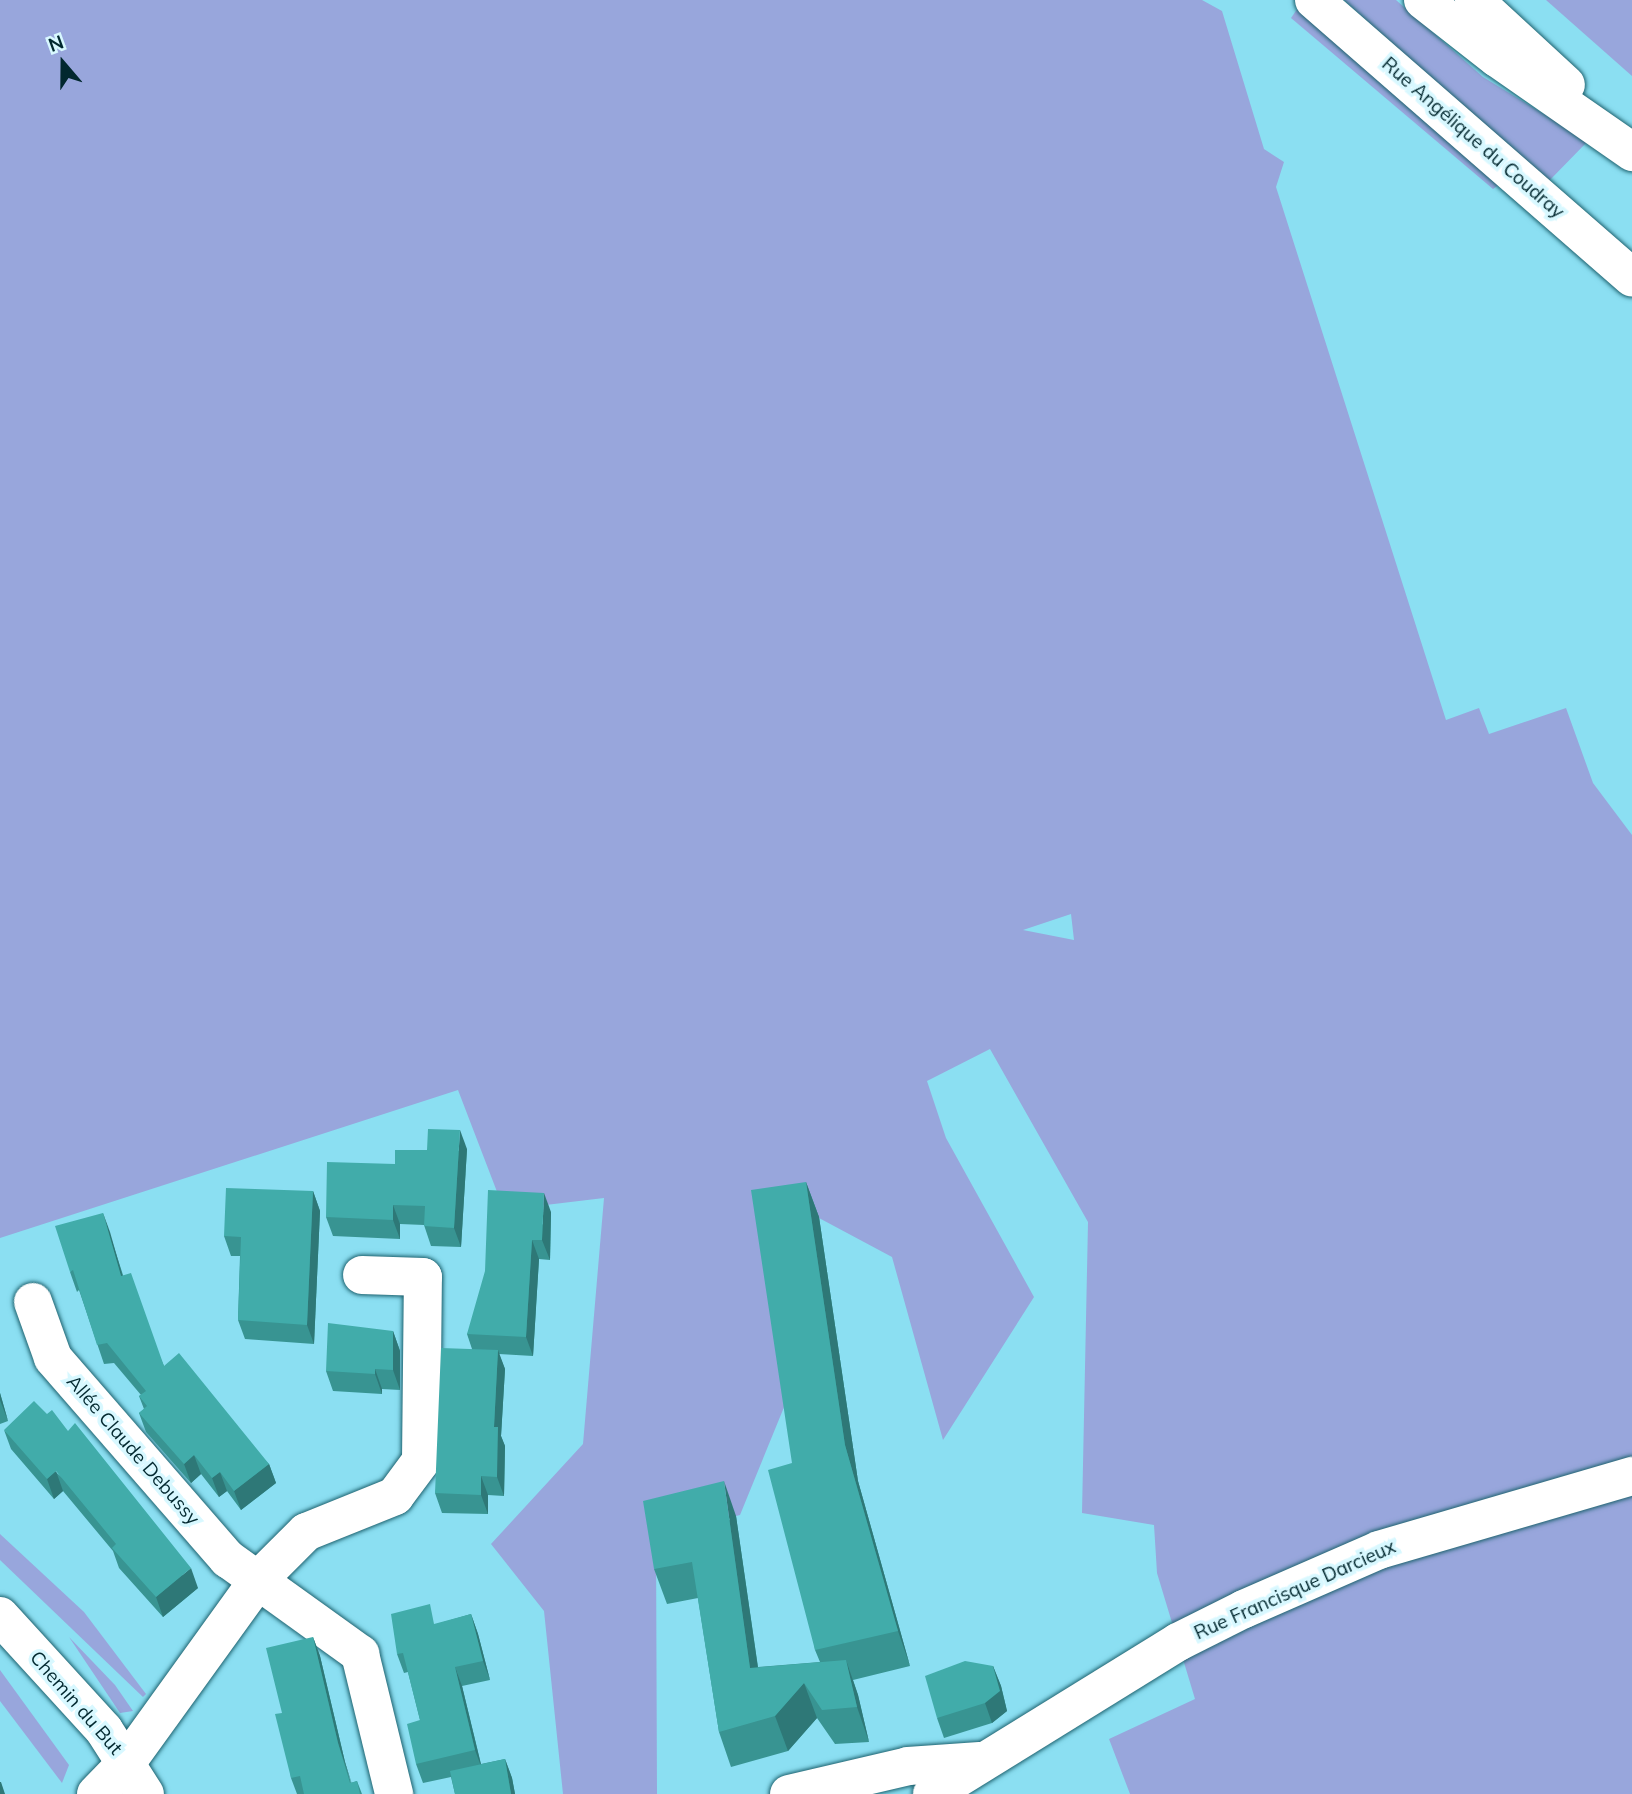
<!DOCTYPE html>
<meta charset="utf-8">
<style>
body{margin:0}
#map{position:relative;width:1632px;height:1794px;overflow:hidden;background:#8bdff2;font-family:Mulish,sans-serif}
div>[style]{position:absolute}
.green>*{inset:0;background:#98a6dc}
.roads{filter:drop-shadow(0 0 2px #1e626f) drop-shadow(0 0 2px #1e626f)}
.minor>*{height:38px;margin:-19px;padding:0 19px;transform-origin:19px;border-radius:19px;background:#fff}
.wall>*{inset:0;background:#389492}
.shaded-wall>*{inset:0;background:#2e7877}
.building>*{inset:0;background:#41acaa}
span{translate:-50% -50%;white-space:nowrap;text-align:center;line-height:1.15;-webkit-text-stroke:7px #d8f8ff;paint-order:stroke}
.street-label{font-size:19px;color:#02282f}
.north{position:absolute;left:28px;top:28px;width:70px;height:70px;-webkit-text-stroke:5px #d8f8ff;paint-order:stroke;rotate:340deg;font-size:19px;font-weight:700;line-height:28px;text-align:center;color:#02282f}
.north::after{content:'';display:block;margin:auto;width:24px;height:32px;background:#02282f;clip-path:polygon(50% 0,100% 100%,50% 72%,0 100%)}
</style>
<div id="map">
<div class="green">
<div style="clip-path:polygon(evenodd,0 0,1202px 0,1222px 11px,1264px 149px,1284px 162px,1276px 187px,1446px 720px,1479px 708px,1489px 734px,1566px 708px,1593px 783px,1632px 835px,1632px 1794px,1130px 1794px,1109px 1739px,1195px 1699px,1157px 1573px,1154px 1525px,1082px 1513px,1088px 1222px,990px 1049px,927px 1081px,946px 1138px,1034px 1297px,943px 1440px,892px 1257px,819px 1218px,764px 1226px,789px 1395px,740px 1515px,656px 1536px,657px 1794px,563px 1794px,544px 1611px,491px 1544px,583px 1444px,604px 1198px,504px 1210px,458px 1090px,0 1238px,0 0,1071px 914px,1074px 940px,1023px 930px,1071px 914px)"></div>
<div style="clip-path:polygon(1344px 0,1396px 0,1483px 77px,1588px 141px,1547px 183px)"></div>
<div style="clip-path:polygon(1546px 0,1632px 0,1632px 76px)"></div>
<div style="clip-path:polygon(1302px 2px,1507px 179px,1493px 189px,1291px 18px)"></div>
<div style="clip-path:polygon(0 1534px,84px 1612px,146px 1694px,143px 1697px,0 1560px)"></div>
<div style="clip-path:polygon(69px 1637px,115px 1685px,133px 1711px,120px 1713px)"></div>
<div style="clip-path:polygon(0 1670px,69px 1765px,62px 1783px,0 1701px)"></div>
</div>
<div class="roads">
<div class="minor">
<div style="left:1314px;top:0;width:422px;rotate:41.1deg"></div>
<div style="left:1423px;top:0;width:94px;rotate:38.1deg"></div>
<div style="left:1497px;top:58px;width:165px;rotate:34.8deg"></div>
<div style="left:1474px;top:0;width:125px;rotate:42.7deg"></div>
<div style="left:33px;top:1302px;width:59px;rotate:70.3deg"></div>
<div style="left:53px;top:1358px;width:267px;rotate:49deg"></div>
<div style="left:228px;top:1559px;width:163px;rotate:35.7deg"></div>
<div style="left:360px;top:1654px;width:144px;rotate:76.3deg"></div>
<div style="left:0;top:1616px;width:154px;rotate:47.6deg"></div>
<div style="left:104px;top:1730px;width:76px;rotate:57.4deg"></div>
<div style="left:96px;top:1794px;width:45px;rotate:-45.9deg"></div>
<div style="left:127px;top:1762px;width:226px;rotate:-54.2deg"></div>
<div style="left:259px;top:1579px;width:66px;rotate:-45deg"></div>
<div style="left:306px;top:1532px;width:96px;rotate:-22deg"></div>
<div style="left:395px;top:1496px;width:44px;rotate:-53.4deg"></div>
<div style="left:421px;top:1461px;width:184px;rotate:-89.4deg"></div>
<div style="left:423px;top:1277px;width:61px;rotate:-178.1deg"></div>
<div style="left:789px;top:1794px;width:122px;rotate:-13.2deg"></div>
<div style="left:908px;top:1766px;width:72px;rotate:-4deg"></div>
<div style="left:932px;top:1794px;width:289px;rotate:-31.7deg"></div>
<div style="left:1178px;top:1642px;width:74px;rotate:-26.6deg"></div>
<div style="left:1244px;top:1609px;width:147px;rotate:-23.6deg"></div>
<div style="left:1379px;top:1550px;width:264px;rotate:-16.3deg"></div>
</div>
</div>
<div class="wall">
<div style="clip-path:polygon(467px 1149px,461px 1247px,431px 1246px,424px 1225px,400px 1224px,400px 1239px,333px 1236px,326px 1217px,395px 1164px)"></div>
<div style="clip-path:polygon(806px 1182px,819px 1217px,858px 1481px,910px 1666px,853px 1680px,858px 1695px,869px 1742px,835px 1744px,817px 1718px,788px 1751px,731px 1767px,719px 1732px,698px 1598px,667px 1604px,654px 1569px,736px 1516px,758px 1667px,820px 1662px,815px 1650px,792px 1463px)"></div>
<div style="clip-path:polygon(313px 1191px,320px 1211px,314px 1344px,245px 1339px,238px 1320px,240px 1256px,231px 1256px,224px 1236px)"></div>
<div style="clip-path:polygon(551px 1212px,550px 1260px,539px 1259px,533px 1356px,499px 1354px,505px 1369px,501px 1436px,505px 1446px,504px 1496px,488px 1495px,488px 1514px,442px 1513px,435px 1493px,472px 1349px,467px 1334px)"></div>
<div style="clip-path:polygon(103px 1213px,123px 1275px,164px 1366px,269px 1464px,276px 1483px,241px 1510px,227px 1491px,219px 1497px,201px 1474px,191px 1483px,146px 1432px,139px 1413px,144px 1409px,139px 1396px,141px 1395px,114px 1363px,104px 1364px,79px 1290px,77px 1292px,70px 1272px)"></div>
<div style="clip-path:polygon(393px 1331px,400px 1351px,400px 1390px,382px 1389px,382px 1394px,333px 1391px,326px 1371px)"></div>
<div style="clip-path:polygon(0 1393px,8px 1421px,0 1424px)"></div>
<div style="clip-path:polygon(4px 1430px,198px 1588px,163px 1617px,119px 1568px,113px 1551px,63px 1491px,54px 1499px,11px 1449px)"></div>
<div style="clip-path:polygon(471px 1614px,478px 1634px,490px 1680px,462px 1686px,481px 1764px,505px 1759px,512px 1778px,515px 1794px,455px 1794px,451px 1777px,423px 1783px,416px 1764px,420px 1720px,408px 1672px,404px 1673px,397px 1654px,437px 1624px)"></div>
<div style="clip-path:polygon(313px 1637px,320px 1656px,345px 1762px,351px 1783px,357px 1781px,362px 1794px,297px 1794px,291px 1778px,282px 1713px)"></div>
<div style="clip-path:polygon(993px 1666px,1001px 1686px,1007px 1711px,992px 1723px,944px 1738px,937px 1718px)"></div>
</div>
<div class="shaded-wall">
<div style="clip-path:polygon(460px 1130px,467px 1149px,461px 1247px,454px 1228px)"></div>
<div style="clip-path:polygon(806px 1182px,819px 1217px,858px 1481px,910px 1666px,898px 1631px,845px 1445px)"></div>
<div style="clip-path:polygon(313px 1191px,320px 1211px,314px 1344px,307px 1325px)"></div>
<div style="clip-path:polygon(544px 1193px,551px 1212px,550px 1260px,542px 1240px)"></div>
<div style="clip-path:polygon(393px 1205px,400px 1224px,400px 1239px,393px 1220px)"></div>
<div style="clip-path:polygon(103px 1213px,110px 1232px,128px 1295px,121px 1276px)"></div>
<div style="clip-path:polygon(532px 1240px,539px 1259px,533px 1356px,526px 1337px)"></div>
<div style="clip-path:polygon(393px 1331px,400px 1351px,400px 1390px,393px 1370px)"></div>
<div style="clip-path:polygon(498px 1350px,505px 1369px,501px 1436px,505px 1446px,504px 1496px,497px 1477px,494px 1427px)"></div>
<div style="clip-path:polygon(375px 1369px,382px 1389px,382px 1394px,375px 1374px)"></div>
<div style="clip-path:polygon(0 1393px,8px 1421px,0 1400px)"></div>
<div style="clip-path:polygon(194px 1455px,201px 1474px,191px 1483px,184px 1464px)"></div>
<div style="clip-path:polygon(269px 1464px,276px 1483px,241px 1510px,234px 1491px)"></div>
<div style="clip-path:polygon(56px 1471px,63px 1491px,54px 1499px,47px 1479px)"></div>
<div style="clip-path:polygon(220px 1472px,227px 1491px,219px 1497px,212px 1478px)"></div>
<div style="clip-path:polygon(481px 1476px,488px 1495px,488px 1514px,481px 1495px)"></div>
<div style="clip-path:polygon(724px 1481px,736px 1516px,763px 1703px,750px 1668px)"></div>
<div style="clip-path:polygon(191px 1568px,198px 1588px,163px 1617px,156px 1597px)"></div>
<div style="clip-path:polygon(471px 1614px,478px 1634px,490px 1680px,483px 1661px)"></div>
<div style="clip-path:polygon(313px 1637px,320px 1656px,345px 1762px,355px 1794px,338px 1743px)"></div>
<div style="clip-path:polygon(846px 1660px,858px 1695px,869px 1742px,857px 1707px)"></div>
<div style="clip-path:polygon(993px 1666px,1001px 1686px,1007px 1711px,992px 1723px,985px 1703px)"></div>
<div style="clip-path:polygon(455px 1667px,462px 1686px,482px 1769px,475px 1750px)"></div>
<div style="clip-path:polygon(804px 1683px,817px 1718px,788px 1751px,775px 1716px)"></div>
<div style="clip-path:polygon(505px 1759px,512px 1778px,515px 1794px,511px 1794px)"></div>
<div style="clip-path:polygon(0 1782px,1px 1782px,5px 1794px,0 1794px)"></div>
</div>
<div class="building">
<div style="clip-path:polygon(428px 1129px,460px 1130px,454px 1228px,424px 1226px,425px 1206px,393px 1205px,393px 1220px,326px 1217px,327px 1162px,395px 1164px,395px 1150px,427px 1150px)"></div>
<div style="clip-path:polygon(806px 1182px,845px 1445px,898px 1631px,815px 1650px,768px 1470px,792px 1463px,751px 1190px)"></div>
<div style="clip-path:polygon(226px 1188px,313px 1191px,307px 1325px,238px 1320px,241px 1237px,224px 1236px)"></div>
<div style="clip-path:polygon(488px 1190px,544px 1193px,542px 1240px,532px 1240px,526px 1337px,467px 1334px,485px 1271px)"></div>
<div style="clip-path:polygon(103px 1213px,121px 1276px,131px 1273px,164px 1366px,179px 1353px,269px 1464px,234px 1491px,220px 1472px,212px 1478px,194px 1455px,184px 1464px,139px 1413px,147px 1406px,139px 1396px,146px 1391px,107px 1343px,97px 1345px,73px 1270px,70px 1272px,55px 1226px)"></div>
<div style="clip-path:polygon(328px 1323px,393px 1331px,393px 1370px,375px 1369px,375px 1374px,326px 1371px)"></div>
<div style="clip-path:polygon(441px 1348px,498px 1350px,494px 1427px,498px 1427px,497px 1477px,481px 1476px,481px 1495px,435px 1493px)"></div>
<div style="clip-path:polygon(34px 1401px,47px 1414px,52px 1410px,68px 1431px,75px 1423px,191px 1568px,156px 1597px,112px 1548px,116px 1544px,56px 1471px,47px 1479px,4px 1430px)"></div>
<div style="clip-path:polygon(724px 1481px,750px 1668px,846px 1660px,857px 1707px,822px 1710px,804px 1683px,775px 1716px,719px 1732px,692px 1562px,654px 1569px,643px 1501px)"></div>
<div style="clip-path:polygon(430px 1604px,434px 1624px,471px 1614px,483px 1661px,455px 1667px,475px 1750px,416px 1764px,407px 1724px,420px 1720px,403px 1653px,397px 1654px,391px 1614px)"></div>
<div style="clip-path:polygon(313px 1637px,338px 1743px,350px 1783px,357px 1781px,360px 1794px,304px 1794px,300px 1776px,291px 1778px,275px 1714px,282px 1713px,266px 1648px)"></div>
<div style="clip-path:polygon(965px 1661px,993px 1666px,1000px 1691px,985px 1703px,937px 1718px,925px 1676px)"></div>
<div style="clip-path:polygon(505px 1759px,511px 1794px,455px 1794px,450px 1771px)"></div>
</div>
<div class="street-label">
<span style="left:1473px;top:138px;rotate:41deg">Rue Angélique du Coudray</span>
<span style="left:133px;top:1450px;rotate:49deg">Allée Claude Debussy</span>
<span style="left:1295px;top:1590px;rotate:-24deg">Rue Francisque Darcieux</span>
<span style="left:76px;top:1703px;rotate:49deg">Chemin du But</span>
</div>
<div class="north">N</div>
</div>
